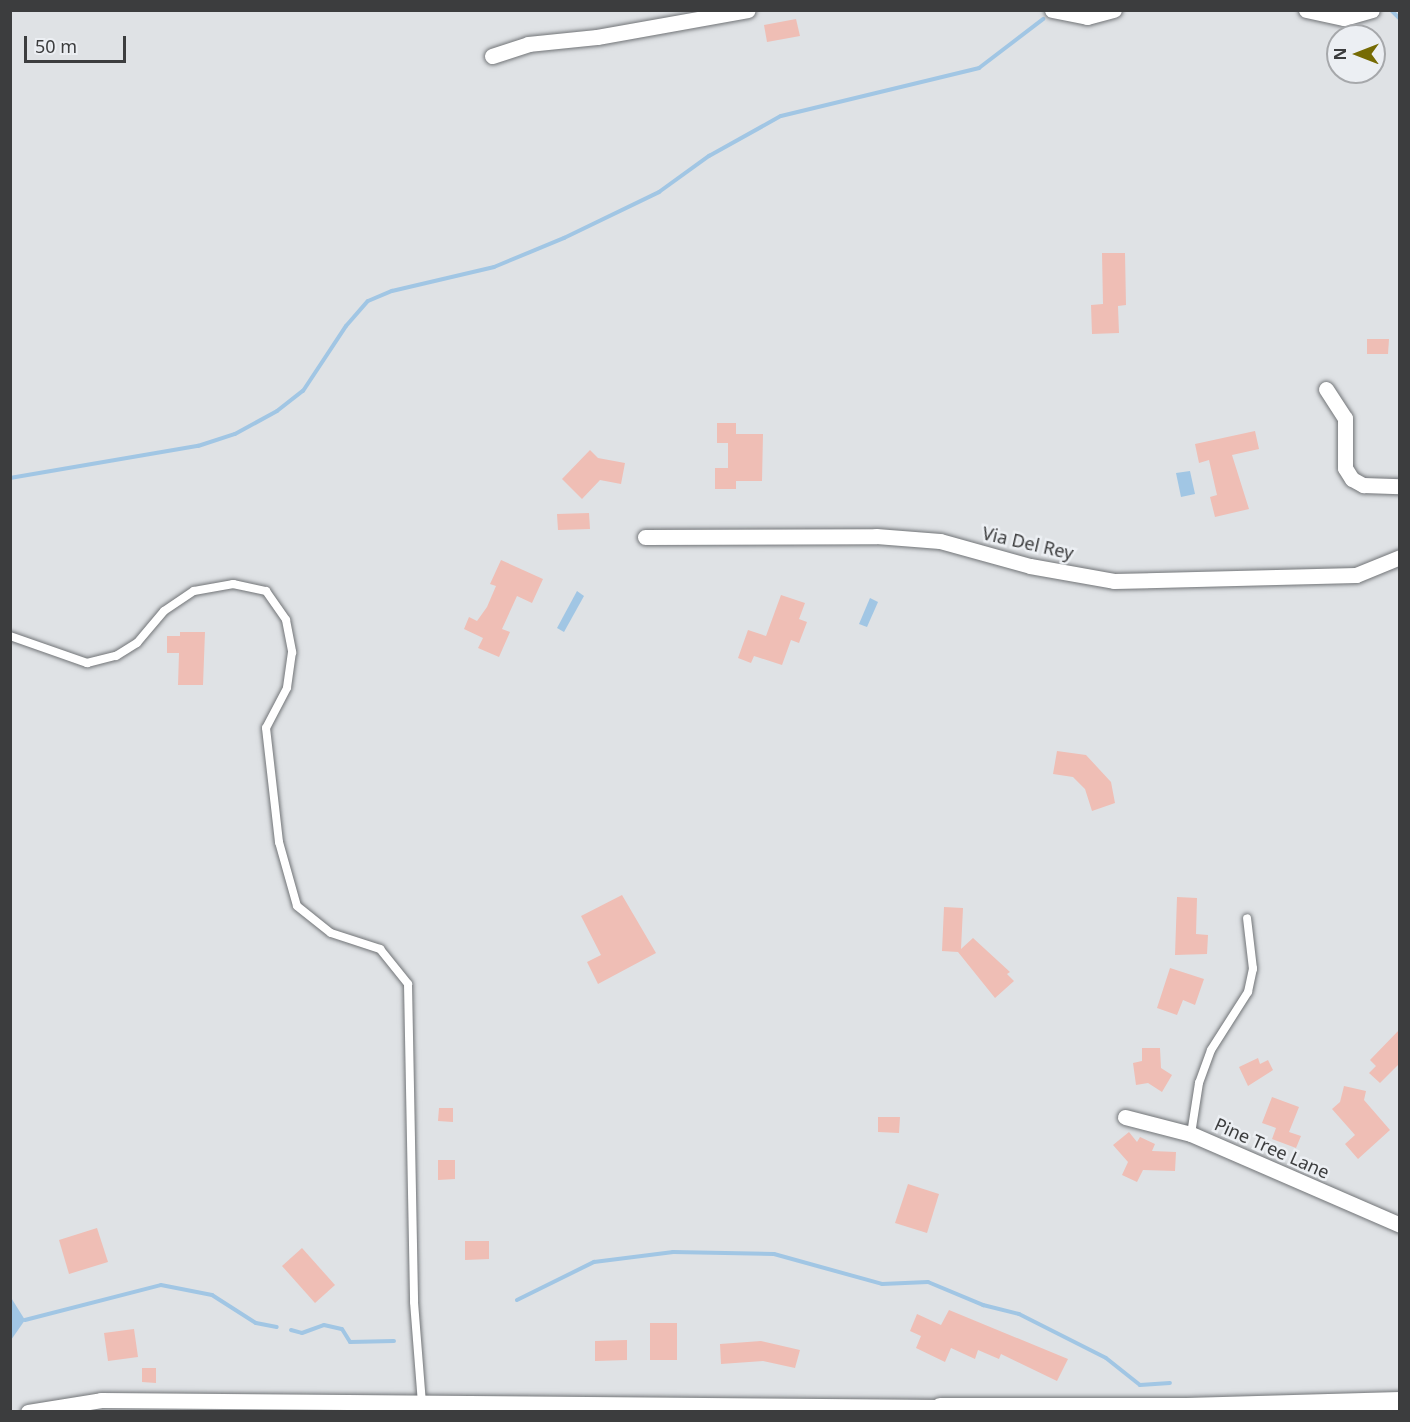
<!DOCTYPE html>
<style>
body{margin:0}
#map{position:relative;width:1410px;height:1422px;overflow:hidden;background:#dfe2e5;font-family:"Noto Sans",sans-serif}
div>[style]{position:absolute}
.water>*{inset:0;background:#a1c6e4}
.stream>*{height:4px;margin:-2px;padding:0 2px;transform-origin:2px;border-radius:2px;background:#a1c6e4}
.building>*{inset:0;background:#efbeb5}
.roads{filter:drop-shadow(0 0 2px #717477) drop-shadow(0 0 2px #717477)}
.service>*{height:8px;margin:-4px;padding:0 4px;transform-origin:4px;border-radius:4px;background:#fff}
.minor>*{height:15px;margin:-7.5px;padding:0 7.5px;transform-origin:7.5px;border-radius:7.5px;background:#fff}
.tertiary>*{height:18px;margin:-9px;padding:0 9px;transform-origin:9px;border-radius:9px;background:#fff}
span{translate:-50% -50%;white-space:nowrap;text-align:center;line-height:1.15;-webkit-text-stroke:5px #eceff3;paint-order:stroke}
.street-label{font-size:18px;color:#3c3d3e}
.frame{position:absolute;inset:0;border:12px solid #3c3d3e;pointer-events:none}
.north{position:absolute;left:1326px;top:24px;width:60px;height:60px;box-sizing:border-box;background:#eceff3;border:2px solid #a6a8ab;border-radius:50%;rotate:270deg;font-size:16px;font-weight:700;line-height:24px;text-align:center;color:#3c3d3e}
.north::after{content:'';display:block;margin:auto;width:21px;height:27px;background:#766b04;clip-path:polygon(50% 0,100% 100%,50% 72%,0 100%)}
.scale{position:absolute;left:24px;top:36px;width:102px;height:27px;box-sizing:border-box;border:3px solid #3c3d3e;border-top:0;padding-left:8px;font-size:18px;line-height:21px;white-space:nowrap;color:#3c3d3e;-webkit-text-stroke:4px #eceff3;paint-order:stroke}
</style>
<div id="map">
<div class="water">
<div style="clip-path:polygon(1190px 471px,1195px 494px,1181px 497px,1176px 473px)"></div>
<div style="clip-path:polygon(577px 591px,584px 596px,564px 632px,557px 628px)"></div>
<div style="clip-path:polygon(870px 598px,878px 602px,867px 627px,859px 624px)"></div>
<div style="clip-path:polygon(10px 1296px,25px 1320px,11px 1340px,10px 1340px)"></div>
</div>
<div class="stream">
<div style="left:1391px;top:10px;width:13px;rotate:45deg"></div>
<div style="left:10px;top:478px;width:191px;rotate:-9.7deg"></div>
<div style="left:198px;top:446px;width:39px;rotate:-18deg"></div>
<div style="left:235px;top:434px;width:48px;rotate:-28.7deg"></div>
<div style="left:277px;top:411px;width:33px;rotate:-38deg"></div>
<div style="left:303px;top:391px;width:78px;rotate:-56.5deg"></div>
<div style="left:346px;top:326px;width:33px;rotate:-49deg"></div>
<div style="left:368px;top:301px;width:26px;rotate:-23deg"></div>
<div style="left:392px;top:291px;width:105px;rotate:-13.2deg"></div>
<div style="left:494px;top:267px;width:76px;rotate:-22.5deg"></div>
<div style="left:564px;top:238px;width:106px;rotate:-25.8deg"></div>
<div style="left:659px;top:192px;width:62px;rotate:-35.8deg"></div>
<div style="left:709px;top:156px;width:82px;rotate:-29.1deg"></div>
<div style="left:781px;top:116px;width:204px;rotate:-13.6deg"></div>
<div style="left:979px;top:68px;width:81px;rotate:-37.4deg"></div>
<div style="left:517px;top:1300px;width:86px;rotate:-26.3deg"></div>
<div style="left:594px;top:1262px;width:80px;rotate:-7.2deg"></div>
<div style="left:673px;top:1252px;width:101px;rotate:1.1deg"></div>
<div style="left:774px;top:1254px;width:112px;rotate:15.5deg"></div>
<div style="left:882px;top:1284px;width:46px;rotate:-2.5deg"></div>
<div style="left:928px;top:1282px;width:60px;rotate:22.7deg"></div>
<div style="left:983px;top:1305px;width:37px;rotate:14deg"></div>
<div style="left:1019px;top:1314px;width:97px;rotate:26.8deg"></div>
<div style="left:1106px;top:1358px;width:43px;rotate:38.5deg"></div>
<div style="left:1140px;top:1385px;width:30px;rotate:-4deg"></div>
<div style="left:25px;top:1320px;width:140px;rotate:-14.4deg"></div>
<div style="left:161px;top:1285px;width:52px;rotate:11.1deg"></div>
<div style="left:212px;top:1295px;width:52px;rotate:32.5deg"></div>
<div style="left:256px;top:1323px;width:21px;rotate:11deg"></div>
<div style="left:291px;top:1330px;width:11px;rotate:15deg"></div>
<div style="left:302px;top:1333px;width:23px;rotate:-20deg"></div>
<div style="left:324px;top:1325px;width:18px;rotate:13deg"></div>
<div style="left:342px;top:1329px;width:15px;rotate:58deg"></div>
<div style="left:350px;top:1342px;width:44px;rotate:-1.3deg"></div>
</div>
<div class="building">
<div style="clip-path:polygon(796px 19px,800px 36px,767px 42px,764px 25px)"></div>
<div style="clip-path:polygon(1102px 253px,1125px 253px,1126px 305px,1118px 306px,1119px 333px,1092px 334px,1091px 305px,1103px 304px)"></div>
<div style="clip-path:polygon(1367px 339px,1389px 339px,1388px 354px,1367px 354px)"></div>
<div style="clip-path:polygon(717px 423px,736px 423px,736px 434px,763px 434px,762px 481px,736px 481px,736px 489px,715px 489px,715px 468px,728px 468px,728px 443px,717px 443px)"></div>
<div style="clip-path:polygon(1255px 431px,1259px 449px,1232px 455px,1249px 509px,1215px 517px,1210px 497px,1217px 495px,1209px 460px,1199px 463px,1195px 444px)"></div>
<div style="clip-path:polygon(590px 450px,598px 458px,625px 463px,621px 484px,600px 480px,582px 499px,562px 479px)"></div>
<div style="clip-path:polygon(589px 513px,590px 529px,558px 530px,557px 514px)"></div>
<div style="clip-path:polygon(501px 560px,543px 579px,532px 603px,517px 596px,502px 629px,510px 632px,499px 657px,478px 648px,483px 638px,464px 629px,469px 617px,477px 621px,487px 607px,496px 586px,490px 584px)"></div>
<div style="clip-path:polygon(781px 595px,805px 603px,799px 619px,807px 622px,799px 643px,791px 640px,782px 665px,754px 656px,751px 663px,738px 658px,748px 630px,766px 636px)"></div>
<div style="clip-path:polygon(180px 632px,205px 632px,203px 685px,178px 685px,179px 653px,167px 653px,167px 636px,180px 636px)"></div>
<div style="clip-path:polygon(1057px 751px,1086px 755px,1111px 782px,1115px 803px,1092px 811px,1085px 789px,1073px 777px,1053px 774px)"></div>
<div style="clip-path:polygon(622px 895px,656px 953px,598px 984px,587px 962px,601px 955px,581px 916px)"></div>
<div style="clip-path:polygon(1177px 897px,1197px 898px,1196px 934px,1208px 935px,1207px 954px,1175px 955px)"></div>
<div style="clip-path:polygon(944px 907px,963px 908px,961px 949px,973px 938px,1010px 972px,1007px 974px,1014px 981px,995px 998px,958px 952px,942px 951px)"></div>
<div style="clip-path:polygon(1170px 968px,1204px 979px,1195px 1005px,1183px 1000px,1177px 1015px,1157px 1008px)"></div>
<div style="clip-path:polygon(1400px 1029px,1400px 1063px,1380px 1083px,1369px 1073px,1376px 1066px,1370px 1060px)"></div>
<div style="clip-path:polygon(1142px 1048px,1160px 1048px,1161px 1068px,1172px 1075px,1162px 1092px,1148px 1083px,1136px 1085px,1133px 1063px,1142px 1061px)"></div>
<div style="clip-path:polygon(1258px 1058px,1260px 1064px,1268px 1060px,1273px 1070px,1248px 1086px,1239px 1067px)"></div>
<div style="clip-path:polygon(1344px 1086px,1366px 1091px,1364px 1100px,1390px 1130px,1358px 1159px,1345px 1144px,1355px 1135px,1332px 1109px,1340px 1102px)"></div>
<div style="clip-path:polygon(1272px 1097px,1299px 1107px,1289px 1132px,1301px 1136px,1296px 1148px,1272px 1139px,1276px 1128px,1262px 1123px)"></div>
<div style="clip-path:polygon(439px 1108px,453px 1108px,453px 1122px,438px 1121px)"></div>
<div style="clip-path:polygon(878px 1117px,900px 1117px,899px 1133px,878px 1132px)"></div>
<div style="clip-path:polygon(1129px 1132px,1137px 1142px,1140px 1137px,1155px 1144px,1152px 1151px,1176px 1152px,1175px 1171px,1143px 1170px,1137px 1182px,1122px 1175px,1128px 1162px,1113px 1145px)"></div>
<div style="clip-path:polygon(438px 1160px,455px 1160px,455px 1179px,438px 1180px)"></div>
<div style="clip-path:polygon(908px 1184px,939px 1194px,927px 1233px,895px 1223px)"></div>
<div style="clip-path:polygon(97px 1228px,108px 1262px,69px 1274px,59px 1240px)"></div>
<div style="clip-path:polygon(465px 1241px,489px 1241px,489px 1259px,465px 1260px)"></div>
<div style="clip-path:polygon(302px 1248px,335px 1285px,315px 1303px,282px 1266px)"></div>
<div style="clip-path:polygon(949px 1310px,1068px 1359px,1057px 1381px,1001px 1354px,999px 1359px,978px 1350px,975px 1359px,951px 1348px,945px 1362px,916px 1348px,921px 1336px,910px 1331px,917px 1314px,941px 1325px)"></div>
<div style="clip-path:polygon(650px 1323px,677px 1323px,677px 1360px,650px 1360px)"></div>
<div style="clip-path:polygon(134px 1329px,138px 1357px,108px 1361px,104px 1333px)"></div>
<div style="clip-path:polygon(627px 1340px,627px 1360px,595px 1361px,595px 1341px)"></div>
<div style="clip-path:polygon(761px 1341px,800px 1350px,795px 1368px,763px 1361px,721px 1364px,720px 1344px)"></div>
<div style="clip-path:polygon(142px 1368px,156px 1368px,156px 1383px,142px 1382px)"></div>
</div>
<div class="roads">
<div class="service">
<div style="left:10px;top:636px;width:82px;rotate:19.3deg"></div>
<div style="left:87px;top:663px;width:30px;rotate:-14deg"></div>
<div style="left:116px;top:656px;width:25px;rotate:-32deg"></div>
<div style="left:137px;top:643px;width:42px;rotate:-49.8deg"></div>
<div style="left:164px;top:611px;width:36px;rotate:-34deg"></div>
<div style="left:194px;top:591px;width:40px;rotate:-10deg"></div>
<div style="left:233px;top:584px;width:34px;rotate:12deg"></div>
<div style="left:266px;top:591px;width:35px;rotate:55deg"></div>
<div style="left:286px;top:620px;width:33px;rotate:79deg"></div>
<div style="left:292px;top:652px;width:36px;rotate:98deg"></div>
<div style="left:287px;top:688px;width:45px;rotate:117.7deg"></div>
<div style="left:266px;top:728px;width:115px;rotate:83.5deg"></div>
<div style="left:279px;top:842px;width:66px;rotate:74.3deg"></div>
<div style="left:297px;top:906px;width:43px;rotate:38.5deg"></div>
<div style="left:331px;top:933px;width:52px;rotate:18.1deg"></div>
<div style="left:380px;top:949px;width:45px;rotate:51.3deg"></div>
<div style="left:408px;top:984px;width:318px;rotate:88.9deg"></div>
<div style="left:414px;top:1302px;width:102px;rotate:85.5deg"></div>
<div style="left:1191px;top:1134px;width:52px;rotate:-81.1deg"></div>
<div style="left:1199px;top:1083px;width:35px;rotate:-70deg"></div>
<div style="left:1211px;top:1050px;width:69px;rotate:-57.5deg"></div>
<div style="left:1248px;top:992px;width:24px;rotate:-78deg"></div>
<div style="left:1253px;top:969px;width:51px;rotate:-96.7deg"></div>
</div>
<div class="minor">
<div style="left:1052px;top:10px;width:36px;rotate:11deg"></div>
<div style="left:1087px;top:17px;width:28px;rotate:-15deg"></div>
<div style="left:1306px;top:10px;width:39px;rotate:12deg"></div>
<div style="left:1344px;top:18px;width:29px;rotate:-16deg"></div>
<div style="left:492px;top:56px;width:38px;rotate:-18deg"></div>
<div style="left:528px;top:44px;width:69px;rotate:-5.8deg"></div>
<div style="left:597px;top:37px;width:153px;rotate:-10.1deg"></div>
<div style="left:1326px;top:389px;width:35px;rotate:57deg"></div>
<div style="left:1345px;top:418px;width:50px;rotate:90deg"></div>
<div style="left:1345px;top:468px;width:13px;rotate:58deg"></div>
<div style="left:1352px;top:479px;width:13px;rotate:29deg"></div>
<div style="left:1363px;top:485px;width:37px;rotate:2deg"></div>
<div style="left:645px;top:537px;width:231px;rotate:-0.2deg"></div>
<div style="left:876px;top:536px;width:64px;rotate:4.5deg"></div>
<div style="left:940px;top:541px;width:93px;rotate:15.5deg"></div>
<div style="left:1030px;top:566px;width:85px;rotate:10.1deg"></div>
<div style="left:1114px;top:581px;width:242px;rotate:-1.4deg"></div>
<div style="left:1356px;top:575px;width:48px;rotate:-22.2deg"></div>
<div style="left:1125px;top:1117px;width:68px;rotate:14.4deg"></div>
<div style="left:1191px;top:1134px;width:228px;rotate:23.5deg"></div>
<div style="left:28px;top:1412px;width:74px;rotate:-9.3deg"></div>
<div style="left:101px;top:1400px;width:839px;rotate:0.48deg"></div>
<div style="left:940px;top:1407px;width:5px;rotate:90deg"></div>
</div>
<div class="tertiary">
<div style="left:940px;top:1407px;width:247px"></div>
<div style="left:1187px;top:1407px;width:213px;rotate:-1.6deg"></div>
</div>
</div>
<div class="street-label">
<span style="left:1028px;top:543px;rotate:13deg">Via Del Rey</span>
<span style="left:1272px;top:1148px;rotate:24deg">Pine Tree Lane</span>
</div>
<div class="frame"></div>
<div class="north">N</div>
<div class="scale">50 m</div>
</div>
